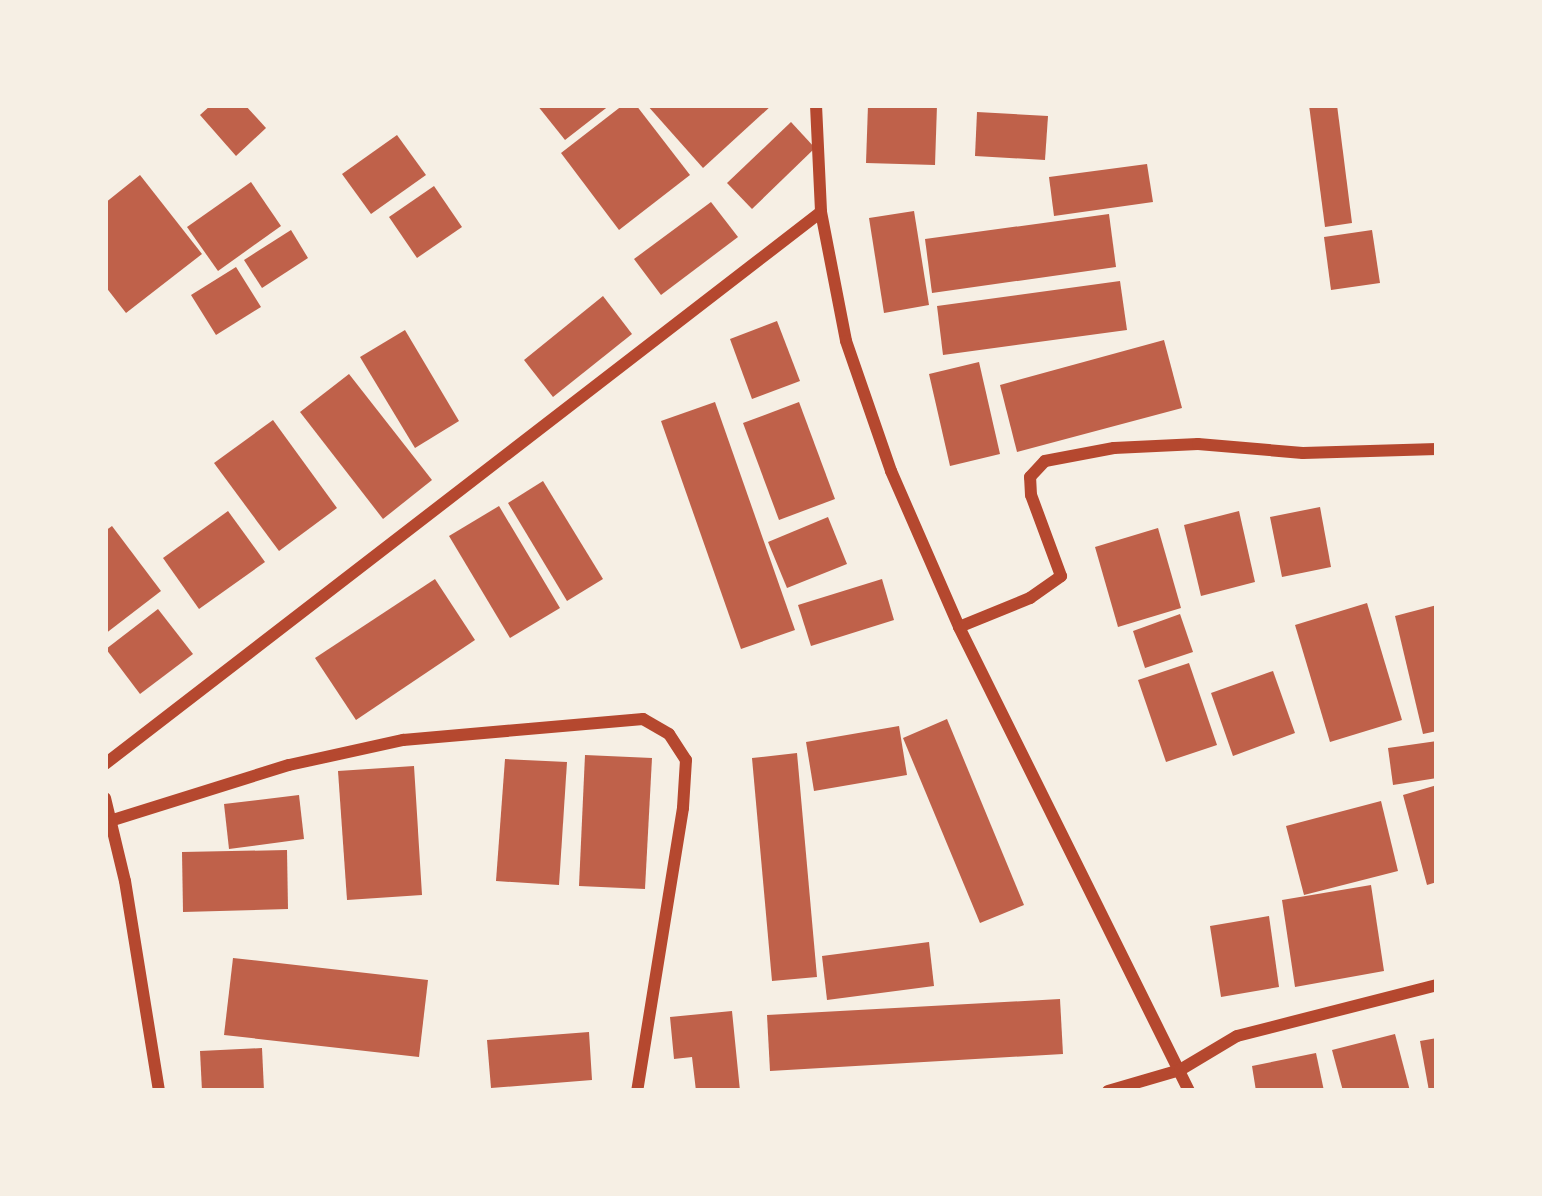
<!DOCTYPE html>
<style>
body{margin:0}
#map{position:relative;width:1542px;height:1196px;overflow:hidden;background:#f6efe4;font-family:Karla,sans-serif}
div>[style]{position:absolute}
.building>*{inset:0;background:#bf614a}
.minor>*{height:12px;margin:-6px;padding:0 6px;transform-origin:6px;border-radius:6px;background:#b5482f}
span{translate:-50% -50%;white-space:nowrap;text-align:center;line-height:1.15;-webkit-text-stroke:9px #f6efe4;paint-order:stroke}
.frame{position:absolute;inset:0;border:108px solid #f6efe4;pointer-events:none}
</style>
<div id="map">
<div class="building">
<div style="clip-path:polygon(211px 105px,245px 105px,266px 128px,236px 156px,200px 115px)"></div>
<div style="clip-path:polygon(537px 105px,610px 105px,565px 140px)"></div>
<div style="clip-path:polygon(623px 105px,636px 105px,690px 175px,619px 230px,561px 153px)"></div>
<div style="clip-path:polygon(647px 105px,772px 105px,703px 168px)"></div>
<div style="clip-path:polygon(868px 105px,937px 105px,935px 165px,866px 163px)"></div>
<div style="clip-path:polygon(1309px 105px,1337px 105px,1352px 223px,1325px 227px)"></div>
<div style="clip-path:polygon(977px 112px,1048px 116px,1045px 160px,975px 156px)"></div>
<div style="clip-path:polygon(791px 122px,815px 148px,752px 209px,727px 183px)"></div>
<div style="clip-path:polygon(397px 135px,426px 175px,371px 214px,342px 174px)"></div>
<div style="clip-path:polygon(1147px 164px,1153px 202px,1054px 216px,1049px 177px)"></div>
<div style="clip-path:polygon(140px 175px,202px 254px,126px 313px,105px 286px,105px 203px)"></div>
<div style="clip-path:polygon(251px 182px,281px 226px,218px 271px,187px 227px)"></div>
<div style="clip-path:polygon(434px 186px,462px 227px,417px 258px,389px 217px)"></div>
<div style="clip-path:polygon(711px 202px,738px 237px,661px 295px,634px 259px)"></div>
<div style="clip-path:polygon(914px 211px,929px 305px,884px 313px,869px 218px)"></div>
<div style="clip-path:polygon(1109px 214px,1116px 267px,932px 293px,925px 239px)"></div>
<div style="clip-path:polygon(291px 230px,308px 258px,262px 288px,244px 260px)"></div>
<div style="clip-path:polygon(1372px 230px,1380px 283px,1331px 290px,1324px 237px)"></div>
<div style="clip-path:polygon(236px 267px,261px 307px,216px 335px,191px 295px)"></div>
<div style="clip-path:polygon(1120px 281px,1127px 330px,943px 355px,937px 306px)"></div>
<div style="clip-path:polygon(603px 296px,632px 334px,553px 397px,524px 360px)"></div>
<div style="clip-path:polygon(777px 321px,800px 381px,752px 399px,730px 339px)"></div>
<div style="clip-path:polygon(405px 330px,459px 421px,415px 448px,360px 357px)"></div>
<div style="clip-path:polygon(1164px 340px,1182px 408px,1017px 452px,1000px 385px)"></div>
<div style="clip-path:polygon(979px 362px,1000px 454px,950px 466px,929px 374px)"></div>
<div style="clip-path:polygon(349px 374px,432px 480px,383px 519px,300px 412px)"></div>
<div style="clip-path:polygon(715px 402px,795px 630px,741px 649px,661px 421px)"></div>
<div style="clip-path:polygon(799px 402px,835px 499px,779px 520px,743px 423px)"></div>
<div style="clip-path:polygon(273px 420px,337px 508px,279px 551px,214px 463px)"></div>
<div style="clip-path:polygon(543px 481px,603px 579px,567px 601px,508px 503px)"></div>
<div style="clip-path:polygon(499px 506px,560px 608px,510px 638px,449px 536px)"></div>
<div style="clip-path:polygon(1320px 507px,1331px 567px,1282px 577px,1270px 517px)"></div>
<div style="clip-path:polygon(228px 511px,265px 562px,199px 609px,163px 558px)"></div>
<div style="clip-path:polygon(1239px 511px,1255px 582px,1201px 596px,1184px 525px)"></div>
<div style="clip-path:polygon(828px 517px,847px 564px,787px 588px,768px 542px)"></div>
<div style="clip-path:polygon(112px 526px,161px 591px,105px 634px,105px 531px)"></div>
<div style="clip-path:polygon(1158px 528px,1181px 608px,1118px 627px,1095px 547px)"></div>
<div style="clip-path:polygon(435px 579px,475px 640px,356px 720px,315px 658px)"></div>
<div style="clip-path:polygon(882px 579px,894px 620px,811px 646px,798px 605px)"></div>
<div style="clip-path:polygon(1367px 603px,1402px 720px,1330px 742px,1295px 625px)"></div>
<div style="clip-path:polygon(1437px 605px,1437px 731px,1423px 734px,1395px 616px)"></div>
<div style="clip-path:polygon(158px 609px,193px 654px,140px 694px,106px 649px)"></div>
<div style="clip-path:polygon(1180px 614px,1193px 652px,1145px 668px,1133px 631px)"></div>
<div style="clip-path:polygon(1189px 663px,1217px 745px,1166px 762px,1138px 680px)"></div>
<div style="clip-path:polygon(1273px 671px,1295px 733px,1233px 756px,1211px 693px)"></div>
<div style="clip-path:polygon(947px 719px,1024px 905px,980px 923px,903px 738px)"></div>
<div style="clip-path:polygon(899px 726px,907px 775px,814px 791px,806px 742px)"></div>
<div style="clip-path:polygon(1437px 741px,1437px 778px,1393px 785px,1388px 748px)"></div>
<div style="clip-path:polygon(797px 753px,817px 977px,772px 981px,752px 758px)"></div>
<div style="clip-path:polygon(585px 755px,652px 758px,645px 889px,579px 886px)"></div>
<div style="clip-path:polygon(505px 759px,567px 762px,559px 885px,496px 881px)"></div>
<div style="clip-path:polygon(414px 766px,422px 895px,347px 900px,338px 771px)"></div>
<div style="clip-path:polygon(1437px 785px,1437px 882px,1427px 885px,1403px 795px)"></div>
<div style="clip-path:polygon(299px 795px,304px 839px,229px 849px,224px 804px)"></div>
<div style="clip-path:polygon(1381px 801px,1398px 871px,1304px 895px,1286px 826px)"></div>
<div style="clip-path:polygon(287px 850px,288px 909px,183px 912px,182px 852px)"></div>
<div style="clip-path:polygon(1371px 885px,1384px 971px,1295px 987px,1282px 900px)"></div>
<div style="clip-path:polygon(1269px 916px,1279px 987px,1221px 997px,1210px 926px)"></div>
<div style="clip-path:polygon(929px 942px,934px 986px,827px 1000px,822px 956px)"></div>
<div style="clip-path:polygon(233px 958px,428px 980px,419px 1057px,224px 1035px)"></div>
<div style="clip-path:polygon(1060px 999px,1063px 1054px,770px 1071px,767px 1015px)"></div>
<div style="clip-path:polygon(732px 1011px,740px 1091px,696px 1091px,692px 1057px,674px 1059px,670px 1017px)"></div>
<div style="clip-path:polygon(589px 1032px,592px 1080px,491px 1088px,487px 1040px)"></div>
<div style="clip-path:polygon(1395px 1034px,1410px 1091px,1343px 1091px,1332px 1050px)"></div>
<div style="clip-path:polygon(1437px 1038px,1437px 1091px,1429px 1091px,1420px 1041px)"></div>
<div style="clip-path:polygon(262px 1048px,264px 1091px,202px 1091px,200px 1051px)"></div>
<div style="clip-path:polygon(1316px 1053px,1324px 1091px,1256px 1091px,1252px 1066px)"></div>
</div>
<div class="minor">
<div style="left:816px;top:105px;width:107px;rotate:87.3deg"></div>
<div style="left:821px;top:212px;width:131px;rotate:79deg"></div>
<div style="left:846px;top:341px;width:138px;rotate:70.9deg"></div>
<div style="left:891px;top:471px;width:170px;rotate:66.4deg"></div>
<div style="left:959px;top:627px;width:518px;rotate:63.63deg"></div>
<div style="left:959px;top:627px;width:77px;rotate:-22.2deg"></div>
<div style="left:1030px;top:598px;width:38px;rotate:-35deg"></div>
<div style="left:1061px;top:576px;width:86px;rotate:-110.3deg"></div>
<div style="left:1031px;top:495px;width:18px;rotate:-93deg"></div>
<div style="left:1030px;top:477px;width:22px;rotate:-47deg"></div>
<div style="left:1045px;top:461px;width:70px;rotate:-10.7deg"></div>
<div style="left:1114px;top:448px;width:84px;rotate:-2.7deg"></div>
<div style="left:1198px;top:444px;width:105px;rotate:4.9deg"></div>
<div style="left:1303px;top:453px;width:134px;rotate:-1.7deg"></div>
<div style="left:105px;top:764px;width:904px;rotate:-37.63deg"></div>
<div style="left:105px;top:798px;width:85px;rotate:76.5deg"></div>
<div style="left:125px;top:881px;width:213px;rotate:80.8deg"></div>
<div style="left:113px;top:820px;width:184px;rotate:-17.4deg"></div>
<div style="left:289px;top:765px;width:117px;rotate:-12.4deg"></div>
<div style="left:403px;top:740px;width:241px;rotate:-5deg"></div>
<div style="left:643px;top:719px;width:30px;rotate:30deg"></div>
<div style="left:669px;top:734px;width:31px;rotate:57deg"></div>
<div style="left:686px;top:760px;width:48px;rotate:93.6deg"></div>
<div style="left:683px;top:808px;width:287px;rotate:99.2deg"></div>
<div style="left:1108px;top:1091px;width:75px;rotate:-16.3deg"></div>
<div style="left:1180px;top:1070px;width:66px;rotate:-30.8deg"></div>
<div style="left:1237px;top:1036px;width:206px;rotate:-14.3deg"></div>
</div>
<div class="frame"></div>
</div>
